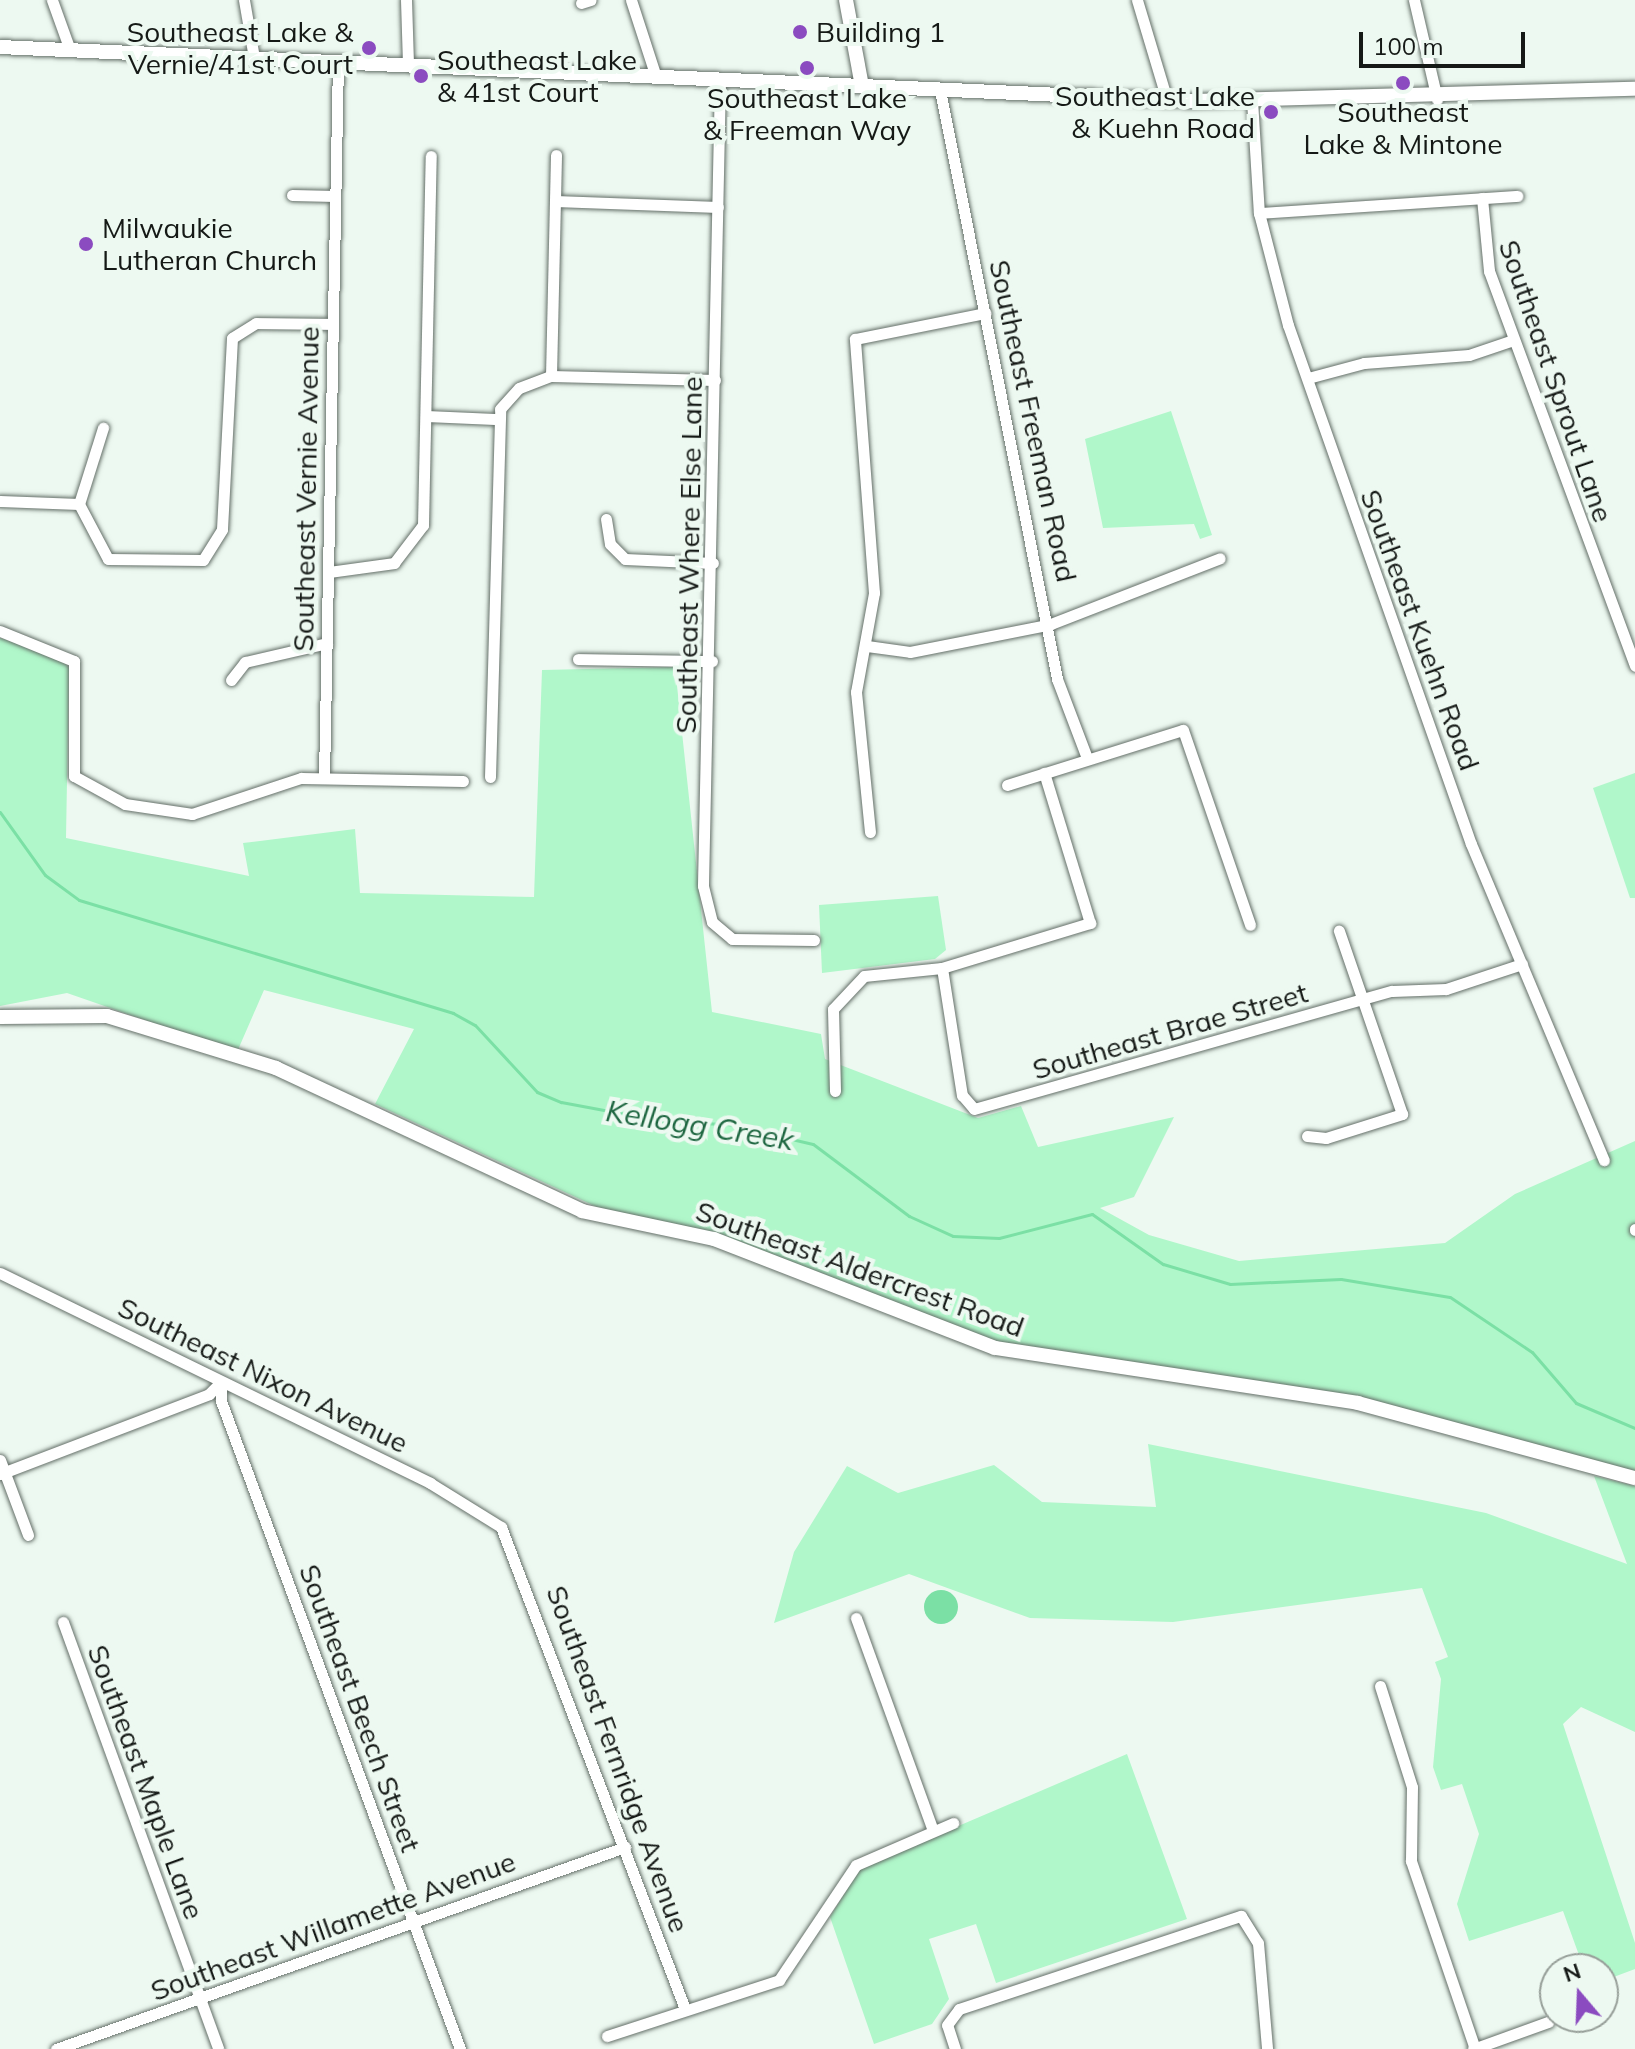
<!DOCTYPE html>
<style>
body{margin:0}
#map{position:relative;width:1635px;height:2049px;overflow:hidden;background:#edf9f1;font-family:Mulish,sans-serif}
div>[style]{position:absolute}
.green>*{inset:0;background:#b0f7ca}
.water>*{inset:0;background:#7be0a5}
.round{border-radius:50%}
.stream>*{height:3px;margin:-1.5px;padding:0 1.5px;transform-origin:1.5px;border-radius:1.5px;background:#7be0a5}
.roads{filter:drop-shadow(0 0 2px #646f68) drop-shadow(0 0 2px #646f68)}
.minor>*{height:11px;margin:-5.5px;padding:0 5.5px;transform-origin:5.5px;border-radius:5.5px;background:#fff}
.tertiary>*{height:14px;margin:-7px;padding:0 7px;transform-origin:7px;border-radius:7px;background:#fff}
.secondary>*{height:14px;margin:-7px;padding:0 7px;transform-origin:7px;border-radius:7px;background:#fff}
.dots>*{width:22px;height:22px;translate:-50% -50%;box-sizing:border-box;border:4px solid #edf9f1;border-radius:50%}
span{translate:-50% -50%;white-space:nowrap;text-align:center;line-height:1.15;-webkit-text-stroke:8px #edf9f1;paint-order:stroke}
.poi-label{font-size:28px;color:#151916}
.right{translate:-100% -50%;text-align:right}
.left{translate:0 -50%;text-align:left}
.street-label{font-size:28px;color:#151916}
.water-label{font-size:30px;color:#1d6640;font-style:italic}
.north{position:absolute;left:1539px;top:1953px;width:80px;height:80px;box-sizing:border-box;background:#edf9f1;border:2px solid #979f99;border-radius:50%;rotate:341deg;font-size:22px;font-weight:700;line-height:32px;text-align:center;color:#151916}
.north::after{content:'';display:block;margin:auto;width:28px;height:36px;background:#8b4bc0;clip-path:polygon(50% 0,100% 100%,50% 72%,0 100%)}
.scale{position:absolute;left:1359px;top:32px;width:166px;height:36px;box-sizing:border-box;border:4px solid #151916;border-top:0;padding-left:10px;font-size:24px;line-height:28px;white-space:nowrap;color:#151916;-webkit-text-stroke:6px #edf9f1;paint-order:stroke}
</style>
<div id="map">
<div class="green">
<div style="clip-path:polygon(1171px 411px,1212px 535px,1200px 539px,1194px 524px,1103px 528px,1085px 439px)"></div>
<div style="clip-path:polygon(0 638px,59px 657px,69px 668px,66px 838px,249px 876px,243px 843px,355px 829px,360px 893px,534px 897px,542px 670px,675px 667px,712px 1012px,821px 1034px,825px 1059px,978px 1118px,1021px 1106px,1038px 1147px,1174px 1117px,1134px 1197px,1100px 1208px,1149px 1235px,1239px 1261px,1445px 1243px,1515px 1194px,1635px 1141px,1635px 1475px,1347px 1395px,1025px 1352px,692px 1228px,612px 1214px,375px 1104px,414px 1029px,264px 990px,237px 1052px,67px 993px,0 1006px)"></div>
<div style="clip-path:polygon(1635px 773px,1635px 898px,1630px 898px,1593px 788px)"></div>
<div style="clip-path:polygon(938px 896px,946px 950px,935px 959px,822px 973px,819px 905px)"></div>
<div style="clip-path:polygon(1148px 1444px,1486px 1513px,1627px 1564px,1594px 1476px,1635px 1486px,1635px 1732px,1581px 1707px,1563px 1724px,1635px 1943px,1635px 1969px,1603px 1981px,1603px 1969px,1584px 1969px,1563px 1911px,1469px 1941px,1457px 1904px,1479px 1834px,1462px 1784px,1441px 1790px,1433px 1767px,1441px 1679px,1435px 1662px,1448px 1657px,1422px 1588px,1173px 1622px,1030px 1618px,909px 1574px,774px 1623px,794px 1552px,847px 1466px,898px 1493px,994px 1465px,1042px 1502px,1156px 1507px)"></div>
<div style="clip-path:polygon(1127px 1754px,1187px 1919px,996px 1983px,976px 1924px,929px 1939px,949px 1999px,932px 2024px,874px 2044px,830px 1917px,860px 1868px)"></div>
</div>
<div class="water">
<div class="round" style="left:924px;top:1590px;width:34px;height:34px"></div>
</div>
<div class="stream">
<div style="left:0;top:812px;width:77px;rotate:54.5deg"></div>
<div style="left:45px;top:875px;width:42px;rotate:36.3deg"></div>
<div style="left:79px;top:900px;width:391px;rotate:16.8deg"></div>
<div style="left:453px;top:1013px;width:25px;rotate:29deg"></div>
<div style="left:475px;top:1025px;width:91px;rotate:47.2deg"></div>
<div style="left:537px;top:1092px;width:26px;rotate:23deg"></div>
<div style="left:561px;top:1102px;width:109px;rotate:10.6deg"></div>
<div style="left:668px;top:1122px;width:59px;rotate:1.9deg"></div>
<div style="left:727px;top:1124px;width:88px;rotate:13.1deg"></div>
<div style="left:813px;top:1144px;width:120px;rotate:36.9deg"></div>
<div style="left:909px;top:1216px;width:48px;rotate:24.4deg"></div>
<div style="left:953px;top:1236px;width:46px;rotate:2.5deg"></div>
<div style="left:999px;top:1238px;width:96px;rotate:-14.5deg"></div>
<div style="left:1092px;top:1214px;width:87px;rotate:35.2deg"></div>
<div style="left:1163px;top:1264px;width:70px;rotate:16.6deg"></div>
<div style="left:1230px;top:1284px;width:111px;rotate:-2.6deg"></div>
<div style="left:1341px;top:1279px;width:110px;rotate:9.4deg"></div>
<div style="left:1450px;top:1297px;width:99px;rotate:33.9deg"></div>
<div style="left:1532px;top:1352px;width:67px;rotate:49.2deg"></div>
<div style="left:1576px;top:1403px;width:64px;rotate:23deg"></div>
</div>
<div class="roads">
<div class="minor">
<div style="left:52px;top:0;width:53px;rotate:70.2deg"></div>
<div style="left:244px;top:0;width:59px;rotate:80.2deg"></div>
<div style="left:406px;top:0;width:65px;rotate:88.2deg"></div>
<div style="left:631px;top:0;width:81px;rotate:72deg"></div>
<div style="left:1137px;top:0;width:104px;rotate:73.3deg"></div>
<div style="left:1414px;top:0;width:102px;rotate:76.9deg"></div>
<div style="left:581px;top:3px;width:10px;rotate:-17deg"></div>
<div style="left:720px;top:79px;width:807px;rotate:91.21deg"></div>
<div style="left:703px;top:886px;width:37px;rotate:76deg"></div>
<div style="left:712px;top:922px;width:26px;rotate:40deg"></div>
<div style="left:732px;top:939px;width:82px;rotate:0.7deg"></div>
<div style="left:940px;top:90px;width:601px;rotate:78.76deg"></div>
<div style="left:1057px;top:679px;width:85px;rotate:69.2deg"></div>
<div style="left:1252px;top:100px;width:113px;rotate:86.5deg"></div>
<div style="left:1259px;top:213px;width:116px;rotate:75.5deg"></div>
<div style="left:1288px;top:325px;width:550px;rotate:70.58deg"></div>
<div style="left:1471px;top:844px;width:343px;rotate:67.2deg"></div>
<div style="left:292px;top:195px;width:43px;rotate:1.3deg"></div>
<div style="left:1482px;top:198px;width:73px;rotate:84.5deg"></div>
<div style="left:1489px;top:271px;width:421px;rotate:69.7deg"></div>
<div style="left:555px;top:201px;width:163px;rotate:2.1deg"></div>
<div style="left:1259px;top:213px;width:259px;rotate:-3.8deg"></div>
<div style="left:551px;top:376px;width:221px;rotate:-88.7deg"></div>
<div style="left:1308px;top:378px;width:58px;rotate:-15deg"></div>
<div style="left:1364px;top:363px;width:105px;rotate:-4.4deg"></div>
<div style="left:1469px;top:355px;width:46px;rotate:-18.8deg"></div>
<div style="left:426px;top:416px;width:69px;rotate:2.5deg"></div>
<div style="left:0;top:501px;width:79px;rotate:2.2deg"></div>
<div style="left:79px;top:504px;width:62px;rotate:62.2deg"></div>
<div style="left:108px;top:559px;width:95px;rotate:0.6deg"></div>
<div style="left:203px;top:560px;width:36px;rotate:-58deg"></div>
<div style="left:222px;top:529px;width:191px;rotate:-87deg"></div>
<div style="left:232px;top:338px;width:28px;rotate:-32deg"></div>
<div style="left:256px;top:323px;width:77px;rotate:0.7deg"></div>
<div style="left:79px;top:504px;width:80px;rotate:-72.5deg"></div>
<div style="left:606px;top:519px;width:25px;rotate:81deg"></div>
<div style="left:610px;top:544px;width:21px;rotate:45deg"></div>
<div style="left:625px;top:559px;width:88px;rotate:2.6deg"></div>
<div style="left:329px;top:572px;width:66px;rotate:-7.9deg"></div>
<div style="left:394px;top:563px;width:48px;rotate:-52.7deg"></div>
<div style="left:423px;top:525px;width:369px;rotate:-88.8deg"></div>
<div style="left:0;top:631px;width:80px;rotate:22.1deg"></div>
<div style="left:74px;top:661px;width:115px;rotate:90deg"></div>
<div style="left:74px;top:776px;width:58px;rotate:28.8deg"></div>
<div style="left:125px;top:804px;width:68px;rotate:8.5deg"></div>
<div style="left:192px;top:814px;width:115px;rotate:-18.3deg"></div>
<div style="left:301px;top:778px;width:162px;rotate:1.1deg"></div>
<div style="left:867px;top:646px;width:43px;rotate:7.9deg"></div>
<div style="left:910px;top:652px;width:144px;rotate:-11.2deg"></div>
<div style="left:1051px;top:624px;width:181px;rotate:-21.3deg"></div>
<div style="left:578px;top:659px;width:134px;rotate:0.9deg"></div>
<div style="left:231px;top:680px;width:23px;rotate:-52deg"></div>
<div style="left:245px;top:662px;width:84px;rotate:-13deg"></div>
<div style="left:324px;top:777px;width:715px;rotate:-88.88deg"></div>
<div style="left:490px;top:777px;width:368px;rotate:-88.4deg"></div>
<div style="left:500px;top:409px;width:28px;rotate:-48deg"></div>
<div style="left:519px;top:388px;width:34px;rotate:-21deg"></div>
<div style="left:551px;top:376px;width:164px;rotate:1.4deg"></div>
<div style="left:1007px;top:785px;width:184px;rotate:-17.4deg"></div>
<div style="left:1183px;top:730px;width:206px;rotate:71deg"></div>
<div style="left:870px;top:832px;width:141px;rotate:-95.7deg"></div>
<div style="left:856px;top:692px;width:101px;rotate:-79.7deg"></div>
<div style="left:874px;top:593px;width:255px;rotate:-94.3deg"></div>
<div style="left:855px;top:339px;width:133px;rotate:-11.3deg"></div>
<div style="left:942px;top:968px;width:129px;rotate:81.1deg"></div>
<div style="left:962px;top:1095px;width:18px;rotate:49deg"></div>
<div style="left:974px;top:1109px;width:434px;rotate:-15.8deg"></div>
<div style="left:1392px;top:991px;width:54px;rotate:-2.1deg"></div>
<div style="left:1446px;top:989px;width:80px;rotate:-18.2deg"></div>
<div style="left:835px;top:1091px;width:82px;rotate:-91.4deg"></div>
<div style="left:833px;top:1009px;width:45px;rotate:-46.8deg"></div>
<div style="left:864px;top:976px;width:78px;rotate:-5.9deg"></div>
<div style="left:942px;top:968px;width:155px;rotate:-16.9deg"></div>
<div style="left:1090px;top:923px;width:157px;rotate:-107deg"></div>
<div style="left:1307px;top:1136px;width:19px;rotate:6deg"></div>
<div style="left:1326px;top:1138px;width:80px;rotate:-17.5deg"></div>
<div style="left:1402px;top:1114px;width:194px;rotate:-109deg"></div>
<div style="left:1635px;top:1229px;width:1px;rotate:90deg"></div>
<div style="left:0;top:1273px;width:479px;rotate:26deg"></div>
<div style="left:430px;top:1483px;width:84px;rotate:31.8deg"></div>
<div style="left:501px;top:1527px;width:516px;rotate:69.11deg"></div>
<div style="left:221px;top:1382px;width:19px;rotate:90deg"></div>
<div style="left:221px;top:1401px;width:691px;rotate:69.75deg"></div>
<div style="left:0;top:1460px;width:80px;rotate:69.5deg"></div>
<div style="left:0;top:1474px;width:224px;rotate:-20.9deg"></div>
<div style="left:209px;top:1394px;width:17px;rotate:-45deg"></div>
<div style="left:856px;top:1618px;width:226px;rotate:70.1deg"></div>
<div style="left:63px;top:1622px;width:454px;rotate:70deg"></div>
<div style="left:1380px;top:1686px;width:106px;rotate:72.4deg"></div>
<div style="left:1412px;top:1787px;width:74px;rotate:90.8deg"></div>
<div style="left:1411px;top:1861px;width:199px;rotate:71.2deg"></div>
<div style="left:607px;top:2036px;width:181px;rotate:-18deg"></div>
<div style="left:779px;top:1980px;width:138px;rotate:-56.2deg"></div>
<div style="left:856px;top:1865px;width:106px;rotate:-23.4deg"></div>
<div style="left:56px;top:2049px;width:604px;rotate:-19.55deg"></div>
<div style="left:955px;top:2049px;width:25px;rotate:-108deg"></div>
<div style="left:947px;top:2025px;width:20px;rotate:-53deg"></div>
<div style="left:959px;top:2009px;width:297px;rotate:-18.3deg"></div>
<div style="left:1241px;top:1916px;width:32px;rotate:58deg"></div>
<div style="left:1258px;top:1943px;width:106px;rotate:85.1deg"></div>
<div style="left:1473px;top:2049px;width:80px;rotate:-19.8deg"></div>
</div>
<div class="tertiary">
<div style="left:846px;top:0;width:87px;rotate:79.5deg"></div>
<div style="left:0;top:1017px;width:107px;rotate:-0.5deg"></div>
<div style="left:107px;top:1016px;width:177px;rotate:17.1deg"></div>
<div style="left:276px;top:1068px;width:338px;rotate:25deg"></div>
<div style="left:582px;top:1211px;width:135px;rotate:12deg"></div>
<div style="left:714px;top:1239px;width:301px;rotate:21.2deg"></div>
<div style="left:995px;top:1348px;width:367px;rotate:8.6deg"></div>
<div style="left:1358px;top:1403px;width:287px;rotate:15.2deg"></div>
</div>
<div class="secondary">
<div style="left:0;top:47px;width:1193px;rotate:2.59deg"></div>
<div style="left:1192px;top:101px;width:443px;rotate:-1.6deg"></div>
</div>
</div>
<div class="dots">
<div style="left:800px;top:32px;background:#8b4bc0"></div>
<div style="left:369px;top:48px;background:#8b4bc0"></div>
<div style="left:807px;top:68px;background:#8b4bc0"></div>
<div style="left:421px;top:76px;background:#8b4bc0"></div>
<div style="left:1403px;top:83px;background:#8b4bc0"></div>
<div style="left:1271px;top:112px;background:#8b4bc0"></div>
<div style="left:86px;top:244px;background:#8b4bc0"></div>
</div>
<div class="poi-label">
<span class="right" style="left:353px;top:48px">Southeast Lake &amp;<br>Vernie/41st Court</span>
<span class="left" style="left:816px;top:32px">Building 1</span>
<span class="left" style="left:437px;top:76px">Southeast Lake<br>&amp; 41st Court</span>
<span class="right" style="left:1255px;top:112px">Southeast Lake<br>&amp; Kuehn Road</span>
<span style="left:807px;top:114px">Southeast Lake<br>&amp; Freeman Way</span>
<span style="left:1403px;top:128px">Southeast<br>Lake &amp; Mintone</span>
<span class="left" style="left:102px;top:244px">Milwaukie<br>Lutheran Church</span>
</div>
<div class="street-label">
<span style="left:1556px;top:381px;rotate:71deg">Southeast Sprout Lane</span>
<span style="left:1033px;top:421px;rotate:78deg">Southeast Freeman Road</span>
<span style="left:306px;top:489px;rotate:-89deg">Southeast Vernie Avenue</span>
<span style="left:689px;top:555px;rotate:-89deg">Southeast Where Else Lane</span>
<span style="left:1420px;top:630px;rotate:70deg">Southeast Kuehn Road</span>
<span style="left:1170px;top:1031px;rotate:-16deg">Southeast Brae Street</span>
<span style="left:860px;top:1269px;rotate:20deg">Southeast Aldercrest Road</span>
<span style="left:263px;top:1375px;rotate:26deg">Southeast Nixon Avenue</span>
<span style="left:360px;top:1708px;rotate:70deg">Southeast Beech Street</span>
<span style="left:618px;top:1759px;rotate:70deg">Southeast Fernridge Avenue</span>
<span style="left:146px;top:1782px;rotate:70deg">Southeast Maple Lane</span>
<span style="left:333px;top:1926px;rotate:-20deg">Southeast Willamette Avenue</span>
</div>
<div class="water-label">
<span style="left:700px;top:1125px;rotate:9deg">Kellogg Creek</span>
</div>
<div class="north">N</div>
<div class="scale">100 m</div>
</div>
